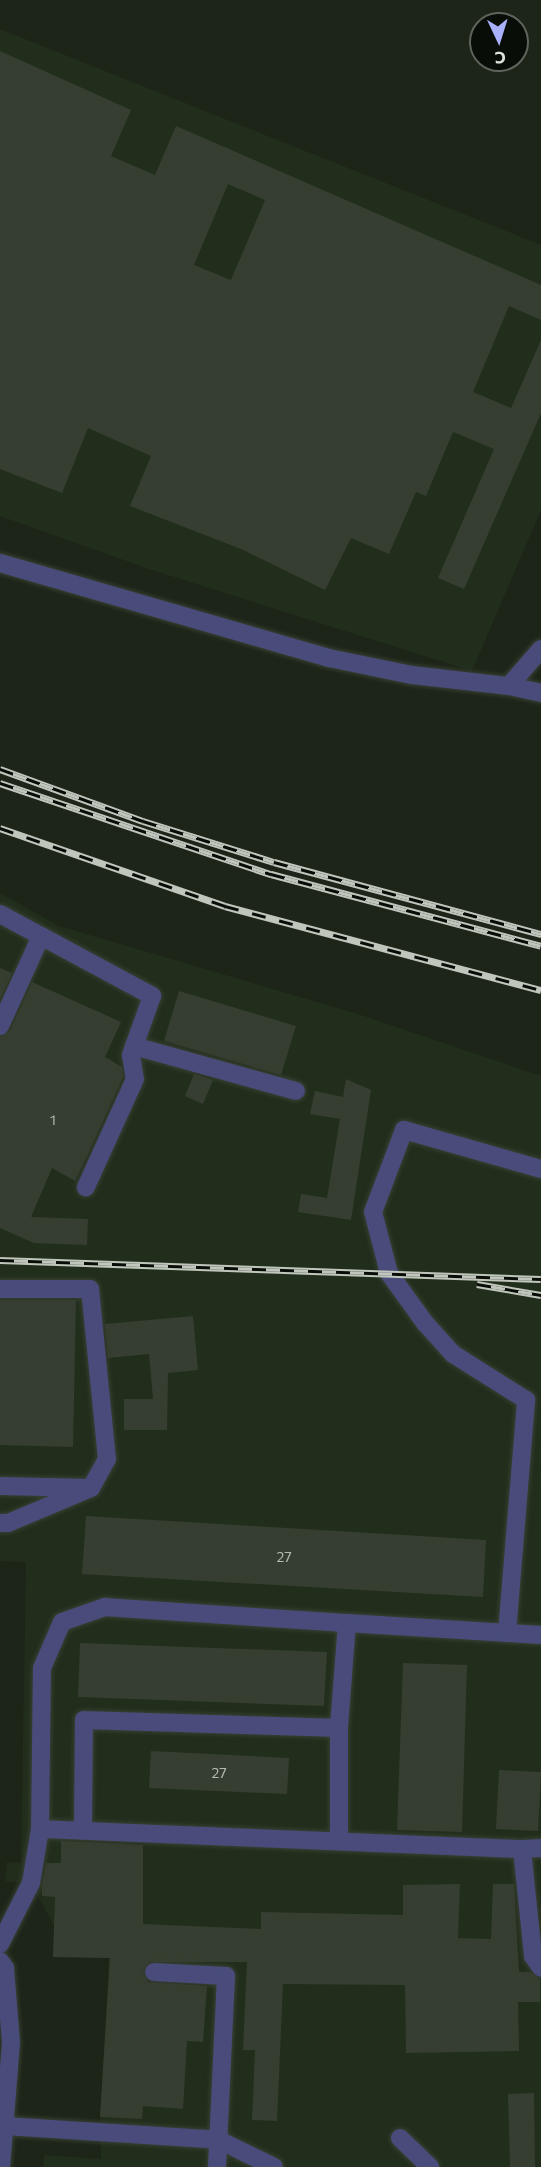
<!DOCTYPE html>
<meta charset="utf-8">
<style>
body{margin:0}
#map{position:relative;width:541px;height:2167px;overflow:hidden;background:#1d2519;font-family:Commissioner,sans-serif}
div>[style]{position:absolute}
.built>*{inset:0;background:#222e1c}
.building>*{inset:0;background:#363e31}
.roads{filter:drop-shadow(0 0 2px #384034) drop-shadow(0 0 2px #384034)}
.minor>*{height:18px;margin:-9px;padding:0 9px;transform-origin:9px;border-radius:9px;background:#494c7b}
.rail>*{height:7px;margin-top:-3.5px;transform-origin:0;background:repeating-linear-gradient(90deg,#090d08 0 14px,#c1c6bd 0 28px);box-sizing:border-box;border-block:2px solid #c1c6bd}
span{translate:-50% -50%;white-space:nowrap;text-align:center;line-height:1.15;-webkit-text-stroke:6px #090d08;paint-order:stroke}
.number-label{font-size:14px;color:#b4bab0}
.number-label span{-webkit-text-stroke-width:0}
.north{position:absolute;left:469px;top:12px;width:60px;height:60px;box-sizing:border-box;background:#090d08;border:2px solid #5e635c;border-radius:50%;rotate:176deg;font-size:16px;font-weight:700;line-height:24px;text-align:center;color:#dee3db}
.north::after{content:'';display:block;margin:auto;width:21px;height:27px;background:#a9b0fc;clip-path:polygon(50% 0,100% 100%,50% 72%,0 100%)}
</style>
<div id="map">
<div class="built">
<div style="clip-path:polygon(0 29px,541px 245px,541px 510px,472px 671px,149px 569px,0 516px)"></div>
<div style="clip-path:polygon(0 893px,59px 926px,361px 1015px,541px 1076px,541px 2167px,43px 2167px,44px 2155px,101px 2159px,100px 2117px,109px 1958px,53px 1957px,54px 1925px,31px 1884px,5px 1881px,7px 1862px,21px 1863px,26px 1562px,0 1561px)"></div>
</div>
<div class="building">
<div style="clip-path:polygon(evenodd,0 51px,131px 110px,111px 156px,155px 175px,176px 126px,541px 285px,541px 320px,509px 306px,473px 392px,511px 408px,541px 340px,541px 413px,464px 589px,438px 578px,494px 449px,453px 432px,426px 496px,416px 492px,389px 554px,351px 538px,325px 590px,241px 549px,130px 506px,151px 456px,88px 428px,62px 493px,0 469px,0 51px,228px 184px,265px 200px,231px 280px,194px 265px,228px 184px)"></div>
<div style="clip-path:polygon(0 968px,12px 973px,0 999px)"></div>
<div style="clip-path:polygon(32px 982px,121px 1022px,105px 1057px,122px 1067px,123px 1077px,87px 1156px,75px 1181px,52px 1168px,31px 1217px,88px 1219px,87px 1245px,34px 1243px,0 1228px,0 1037px,10px 1031px)"></div>
<div style="clip-path:polygon(179px 991px,296px 1026px,281px 1075px,164px 1041px)"></div>
<div style="clip-path:polygon(194px 1074px,213px 1080px,203px 1104px,185px 1096px)"></div>
<div style="clip-path:polygon(346px 1079px,371px 1090px,351px 1220px,298px 1212px,301px 1194px,327px 1198px,340px 1119px,310px 1114px,315px 1091px,343px 1097px)"></div>
<div style="clip-path:polygon(0 1300px,76px 1300px,73px 1447px,0 1445px)"></div>
<div style="clip-path:polygon(193px 1316px,198px 1370px,168px 1373px,167px 1430px,124px 1430px,124px 1399px,153px 1399px,149px 1354px,108px 1358px,105px 1324px)"></div>
<div style="clip-path:polygon(86px 1516px,486px 1540px,483px 1597px,82px 1574px)"></div>
<div style="clip-path:polygon(80px 1643px,327px 1652px,324px 1706px,78px 1697px)"></div>
<div style="clip-path:polygon(403px 1663px,467px 1665px,462px 1832px,397px 1830px)"></div>
<div style="clip-path:polygon(151px 1751px,289px 1758px,287px 1794px,149px 1788px)"></div>
<div style="clip-path:polygon(499px 1770px,541px 1772px,538px 1831px,496px 1829px)"></div>
<div style="clip-path:polygon(61px 1841px,143px 1845px,143px 1924px,261px 1929px,261px 1912px,403px 1915px,403px 1885px,460px 1884px,458px 1938px,491px 1939px,493px 1884px,514px 1884px,519px 1972px,530px 1972px,540px 1979px,540px 2002px,518px 2002px,519px 2051px,406px 2053px,405px 1985px,283px 1984px,277px 2121px,252px 2120px,255px 2050px,243px 2050px,247px 1962px,149px 1962px,143px 1971px,148px 1982px,207px 1986px,203px 2042px,187px 2041px,183px 2109px,143px 2106px,142px 2119px,100px 2117px,110px 1958px,53px 1957px,55px 1897px,42px 1896px,42px 1885px,46px 1863px,61px 1863px)"></div>
<div style="clip-path:polygon(534px 2093px,535px 2167px,510px 2167px,508px 2094px)"></div>
</div>
<div class="roads">
<div class="minor">
<div style="left:0;top:563px;width:342px;rotate:16.1deg"></div>
<div style="left:329px;top:658px;width:85px;rotate:11.6deg"></div>
<div style="left:412px;top:675px;width:98px;rotate:6.5deg"></div>
<div style="left:509px;top:686px;width:33px;rotate:12deg"></div>
<div style="left:509px;top:686px;width:49px;rotate:-49.1deg"></div>
<div style="left:0;top:914px;width:173px;rotate:28.3deg"></div>
<div style="left:152px;top:996px;width:63px;rotate:109.6deg"></div>
<div style="left:131px;top:1055px;width:24px;rotate:81deg"></div>
<div style="left:135px;top:1079px;width:119px;rotate:114.4deg"></div>
<div style="left:0;top:1026px;width:99px;rotate:-65.5deg"></div>
<div style="left:134px;top:1046px;width:168px;rotate:15.5deg"></div>
<div style="left:0;top:1289px;width:90px"></div>
<div style="left:90px;top:1289px;width:171px;rotate:84.3deg"></div>
<div style="left:107px;top:1459px;width:33px;rotate:119deg"></div>
<div style="left:0;top:1486px;width:91px;rotate:1.3deg"></div>
<div style="left:91px;top:1488px;width:90px;rotate:157.1deg"></div>
<div style="left:8px;top:1523px;width:8px;rotate:180deg"></div>
<div style="left:347px;top:1623px;width:194px;rotate:3.5deg"></div>
<div style="left:507px;top:1633px;width:234px;rotate:-85.3deg"></div>
<div style="left:526px;top:1400px;width:86px;rotate:-147.8deg"></div>
<div style="left:453px;top:1354px;width:42px;rotate:-132.1deg"></div>
<div style="left:425px;top:1323px;width:62px;rotate:-125.8deg"></div>
<div style="left:389px;top:1273px;width:63px;rotate:-104.7deg"></div>
<div style="left:373px;top:1212px;width:88px;rotate:-69.3deg"></div>
<div style="left:404px;top:1130px;width:142px;rotate:15.9deg"></div>
<div style="left:40px;top:1829px;width:161px;rotate:-89.3deg"></div>
<div style="left:42px;top:1668px;width:50px;rotate:-66.5deg"></div>
<div style="left:62px;top:1622px;width:46px;rotate:-19.2deg"></div>
<div style="left:105px;top:1607px;width:243px;rotate:3.8deg"></div>
<div style="left:347px;top:1623px;width:105px;rotate:94.4deg"></div>
<div style="left:83px;top:1830px;width:110px;rotate:-89.5deg"></div>
<div style="left:84px;top:1720px;width:255px;rotate:1.8deg"></div>
<div style="left:339px;top:1728px;width:113px;rotate:90deg"></div>
<div style="left:541px;top:1848px;width:19px;rotate:177deg"></div>
<div style="left:522px;top:1849px;width:108px;rotate:84.1deg"></div>
<div style="left:533px;top:1956px;width:14px;rotate:56deg"></div>
<div style="left:0;top:1944px;width:68px;rotate:-63.1deg"></div>
<div style="left:31px;top:1883px;width:55px;rotate:-80.5deg"></div>
<div style="left:40px;top:1829px;width:482px;rotate:2.4deg"></div>
<div style="left:0;top:1961px;width:9px;rotate:54deg"></div>
<div style="left:5px;top:1968px;width:75px;rotate:85.4deg"></div>
<div style="left:11px;top:2043px;width:124px;rotate:94.6deg"></div>
<div style="left:154px;top:1972px;width:72px;rotate:3.2deg"></div>
<div style="left:226px;top:1976px;width:191px;rotate:92.7deg"></div>
<div style="left:5px;top:2126px;width:214px;rotate:3.7deg"></div>
<div style="left:219px;top:2140px;width:61px;rotate:26.1deg"></div>
<div style="left:400px;top:2138px;width:42px;rotate:44deg"></div>
</div>
</div>
<div class="rail">
<div style="left:0;top:769px;width:152px;rotate:20deg"></div>
<div style="left:143px;top:821px;width:137px;rotate:17.4deg"></div>
<div style="left:274px;top:862px;width:277px;rotate:15.1deg"></div>
<div style="left:0;top:783px;width:286px;rotate:18.6deg"></div>
<div style="left:271px;top:874px;width:279px;rotate:14.9deg"></div>
<div style="left:0;top:828px;width:238px;rotate:19.1deg"></div>
<div style="left:225px;top:906px;width:327px;rotate:14.9deg"></div>
<div style="left:0;top:1260px;width:541px;rotate:2.01deg"></div>
<div style="left:477px;top:1284px;width:65px;rotate:9.8deg"></div>
</div>
<div class="number-label">
<span style="left:53px;top:1120px">1</span>
<span style="left:284px;top:1557px">27</span>
<span style="left:219px;top:1773px">27</span>
</div>
<div class="north">С</div>
</div>
